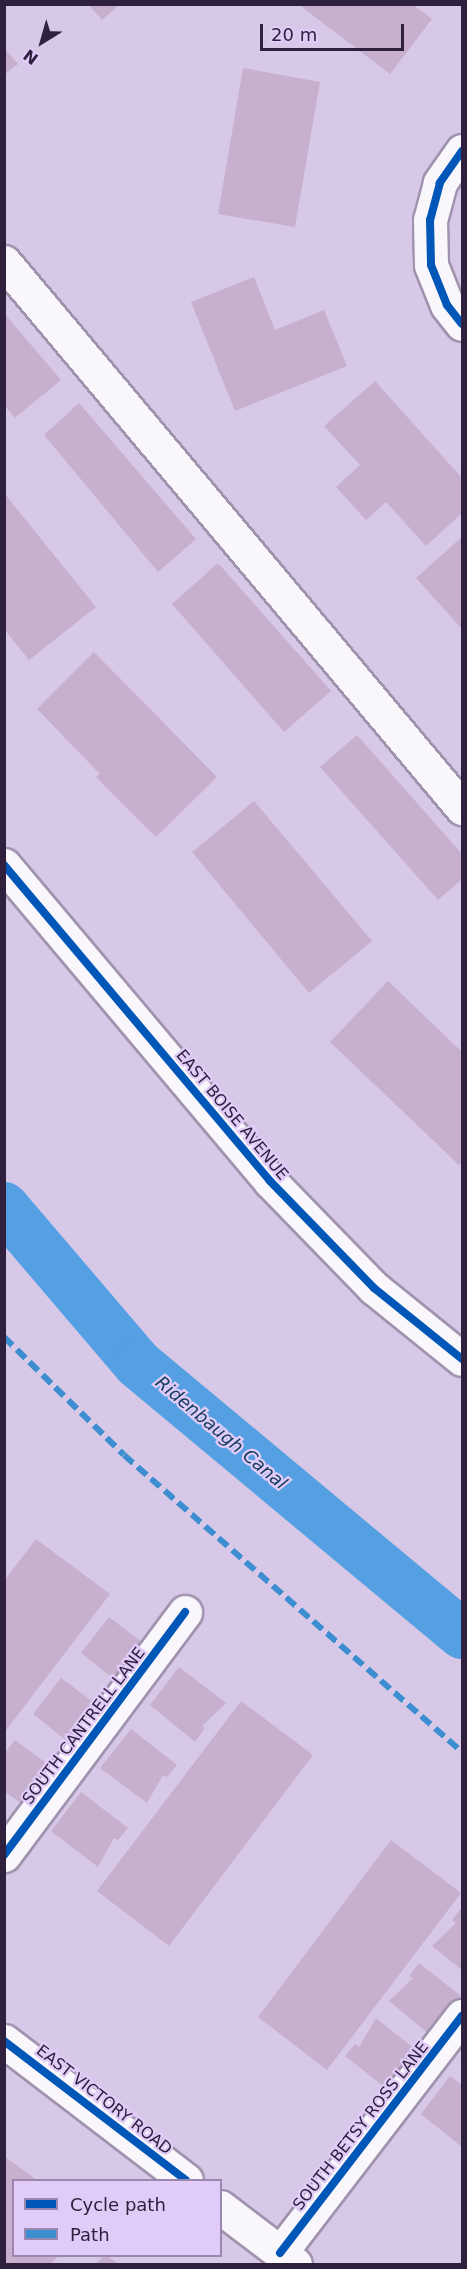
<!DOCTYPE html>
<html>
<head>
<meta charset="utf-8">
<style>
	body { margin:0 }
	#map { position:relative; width:467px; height:2269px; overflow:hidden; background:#d8c8e8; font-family:"DejaVu Sans",sans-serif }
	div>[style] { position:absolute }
	.canal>* { height:50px; margin:-25px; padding:0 25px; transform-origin:25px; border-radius:25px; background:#55a0e3 }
	.building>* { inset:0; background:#c7afce }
	.roads { filter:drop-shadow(2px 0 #a093ae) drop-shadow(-2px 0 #a093ae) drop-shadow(0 2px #a093ae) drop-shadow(0 -2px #a093ae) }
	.minor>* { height:33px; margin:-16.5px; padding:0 16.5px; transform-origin:16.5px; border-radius:16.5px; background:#f9f7fc }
	.quiet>* { height:6px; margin-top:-3px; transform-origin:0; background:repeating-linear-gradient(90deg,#3c8ed0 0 12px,transparent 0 18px) }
	.cycleway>* { height:8px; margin:-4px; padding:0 4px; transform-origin:4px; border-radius:4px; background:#0057b8 }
	span { translate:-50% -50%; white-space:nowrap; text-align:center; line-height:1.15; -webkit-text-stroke:4.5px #e1cbf8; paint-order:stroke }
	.street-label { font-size:16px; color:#2f203d }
	.water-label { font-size:18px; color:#133d5e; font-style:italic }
	.frame { position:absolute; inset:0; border:6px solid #2f203d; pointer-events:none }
	.legend { position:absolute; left:12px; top:2179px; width:210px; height:78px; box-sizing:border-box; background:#e1cbf8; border:2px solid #9a87ad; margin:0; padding:8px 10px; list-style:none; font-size:18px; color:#2f203d }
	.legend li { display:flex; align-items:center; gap:12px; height:30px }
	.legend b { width:30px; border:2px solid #9a87ad }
	.north { position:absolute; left:12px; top:12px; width:60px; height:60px; -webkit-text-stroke:4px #e1cbf8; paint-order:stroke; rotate:217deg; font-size:16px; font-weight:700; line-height:24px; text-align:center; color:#2f203d }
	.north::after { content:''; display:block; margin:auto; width:21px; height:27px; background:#2f203d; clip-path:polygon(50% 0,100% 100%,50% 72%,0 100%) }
	.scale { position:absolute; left:260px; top:24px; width:144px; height:27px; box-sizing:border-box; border:3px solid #2f203d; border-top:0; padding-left:8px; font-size:18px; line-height:21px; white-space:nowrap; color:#2f203d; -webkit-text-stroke:4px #e1cbf8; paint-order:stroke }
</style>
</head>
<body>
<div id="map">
	<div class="canal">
		<div style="left:4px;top:1207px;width:206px;rotate:49.5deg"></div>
		<div style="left:138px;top:1364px;width:422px;rotate:39.8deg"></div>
	</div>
	<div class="building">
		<div style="clip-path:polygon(88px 4px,120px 4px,102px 20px)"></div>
		<div style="clip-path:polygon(298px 4px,412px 4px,432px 19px,390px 74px)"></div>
		<div style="clip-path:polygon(4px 48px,18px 64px,4px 75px)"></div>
		<div style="clip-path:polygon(243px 68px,320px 82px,295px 227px,218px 214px)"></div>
		<div style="clip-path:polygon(254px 277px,275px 330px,324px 310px,347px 366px,235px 411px,191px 302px)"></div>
		<div style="clip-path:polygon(4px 313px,61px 380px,15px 418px,4px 405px)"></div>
		<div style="clip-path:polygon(375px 381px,462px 478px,462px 513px,426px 546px,386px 502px,366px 520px,336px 487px,360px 465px,324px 426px)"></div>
		<div style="clip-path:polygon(79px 403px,196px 539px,158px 572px,44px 435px)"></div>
		<div style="clip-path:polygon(4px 493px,96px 607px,29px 660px,4px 629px)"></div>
		<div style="clip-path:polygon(462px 537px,462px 629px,416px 578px)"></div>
		<div style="clip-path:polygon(218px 563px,331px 691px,284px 732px,172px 604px)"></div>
		<div style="clip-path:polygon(94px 652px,217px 777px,156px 837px,96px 777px,100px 774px,37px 709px)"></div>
		<div style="clip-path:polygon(357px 735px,462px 854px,462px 879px,438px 900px,320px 767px)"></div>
		<div style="clip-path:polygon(254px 801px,372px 941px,309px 993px,192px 852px)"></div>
		<div style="clip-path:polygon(388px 981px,462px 1052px,462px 1162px,459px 1165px,330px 1042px)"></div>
		<div style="clip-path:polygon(36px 1539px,110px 1594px,4px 1733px,4px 1581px)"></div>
		<div style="clip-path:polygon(109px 1617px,147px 1646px,119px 1683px,81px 1653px)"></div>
		<div style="clip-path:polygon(179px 1667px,226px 1703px,202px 1726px,205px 1728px,195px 1742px,150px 1705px)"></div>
		<div style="clip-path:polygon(61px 1678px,100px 1707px,71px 1744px,33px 1714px)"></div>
		<div style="clip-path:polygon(241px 1701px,313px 1755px,169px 1946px,97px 1891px)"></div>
		<div style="clip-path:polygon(131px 1729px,177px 1765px,167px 1777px,163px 1775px,147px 1803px,100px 1768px)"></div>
		<div style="clip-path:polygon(15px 1740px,53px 1768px,25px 1806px,4px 1791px,4px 1754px)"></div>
		<div style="clip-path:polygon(81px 1792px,128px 1828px,118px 1840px,114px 1838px,98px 1867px,51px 1831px)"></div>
		<div style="clip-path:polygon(391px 1840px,461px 1893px,327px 2070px,258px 2017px)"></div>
		<div style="clip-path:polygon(462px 1907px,462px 1970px,432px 1946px,456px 1923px,452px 1920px)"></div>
		<div style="clip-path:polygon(419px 1963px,461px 1996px,430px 2035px,389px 2001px,413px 1978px,409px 1976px)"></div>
		<div style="clip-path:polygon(376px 2018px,417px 2051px,387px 2089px,345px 2056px,355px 2044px,359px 2047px)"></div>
		<div style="clip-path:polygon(450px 2076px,462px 2085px,462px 2147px,421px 2114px)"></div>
		<div style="clip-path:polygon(4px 2156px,37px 2180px,14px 2180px,14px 2256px,58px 2256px,51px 2264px,4px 2264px)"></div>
		<div style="clip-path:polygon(103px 2256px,107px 2256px,119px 2264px,96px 2264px)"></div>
	</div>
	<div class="roads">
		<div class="minor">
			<div style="left:462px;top:151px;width:39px;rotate:125deg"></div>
			<div style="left:440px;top:183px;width:38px;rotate:105deg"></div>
			<div style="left:430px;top:220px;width:45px;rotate:88.7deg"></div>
			<div style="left:431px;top:265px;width:43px;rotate:68.2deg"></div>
			<div style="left:447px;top:305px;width:24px;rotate:52deg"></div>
			<div style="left:4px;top:262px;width:713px;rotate:50.01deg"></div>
			<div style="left:4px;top:865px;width:413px;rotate:49.9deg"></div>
			<div style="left:270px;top:1181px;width:149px;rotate:45.8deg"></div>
			<div style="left:374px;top:1288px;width:113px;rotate:38.9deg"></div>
			<div style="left:4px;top:1855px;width:303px;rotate:-53.3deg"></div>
			<div style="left:4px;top:2041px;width:229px;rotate:37.4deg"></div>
			<div style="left:220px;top:2207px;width:94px;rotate:37.2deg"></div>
			<div style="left:280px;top:2253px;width:299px;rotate:-52.5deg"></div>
		</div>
	</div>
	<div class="quiet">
		<div style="left:4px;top:1337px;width:168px;rotate:44.5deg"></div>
		<div style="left:124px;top:1455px;width:450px;rotate:41.3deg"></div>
	</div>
	<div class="cycleway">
		<div style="left:462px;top:151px;width:39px;rotate:125deg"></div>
		<div style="left:440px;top:183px;width:38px;rotate:105deg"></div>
		<div style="left:430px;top:220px;width:45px;rotate:88.7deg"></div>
		<div style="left:431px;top:265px;width:43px;rotate:68.2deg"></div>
		<div style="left:447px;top:305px;width:24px;rotate:52deg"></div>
		<div style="left:4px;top:865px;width:413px;rotate:49.9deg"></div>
		<div style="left:270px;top:1181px;width:149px;rotate:45.8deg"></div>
		<div style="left:374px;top:1288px;width:113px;rotate:38.9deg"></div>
		<div style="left:4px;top:1855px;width:303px;rotate:-53.3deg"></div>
		<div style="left:4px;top:2041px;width:229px;rotate:37.4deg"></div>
		<div style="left:280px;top:2253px;width:299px;rotate:-52.5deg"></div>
	</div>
	<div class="street-label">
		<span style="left:232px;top:1115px;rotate:50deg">EAST BOISE AVENUE</span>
		<span style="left:84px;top:1726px;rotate:-53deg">SOUTH CANTRELL LANE</span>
		<span style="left:104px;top:2100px;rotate:38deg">EAST VICTORY ROAD</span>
		<span style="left:361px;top:2126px;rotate:-52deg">SOUTH BETSY ROSS LANE</span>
	</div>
	<div class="water-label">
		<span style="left:221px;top:1433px;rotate:40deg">Ridenbaugh Canal</span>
	</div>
	<div class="frame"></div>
	<ul class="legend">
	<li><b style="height:8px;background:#0057b8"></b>Cycle path</li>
	<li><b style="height:8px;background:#3c8ed0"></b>Path</li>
	</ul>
	<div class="north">N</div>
	<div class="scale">20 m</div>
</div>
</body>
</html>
